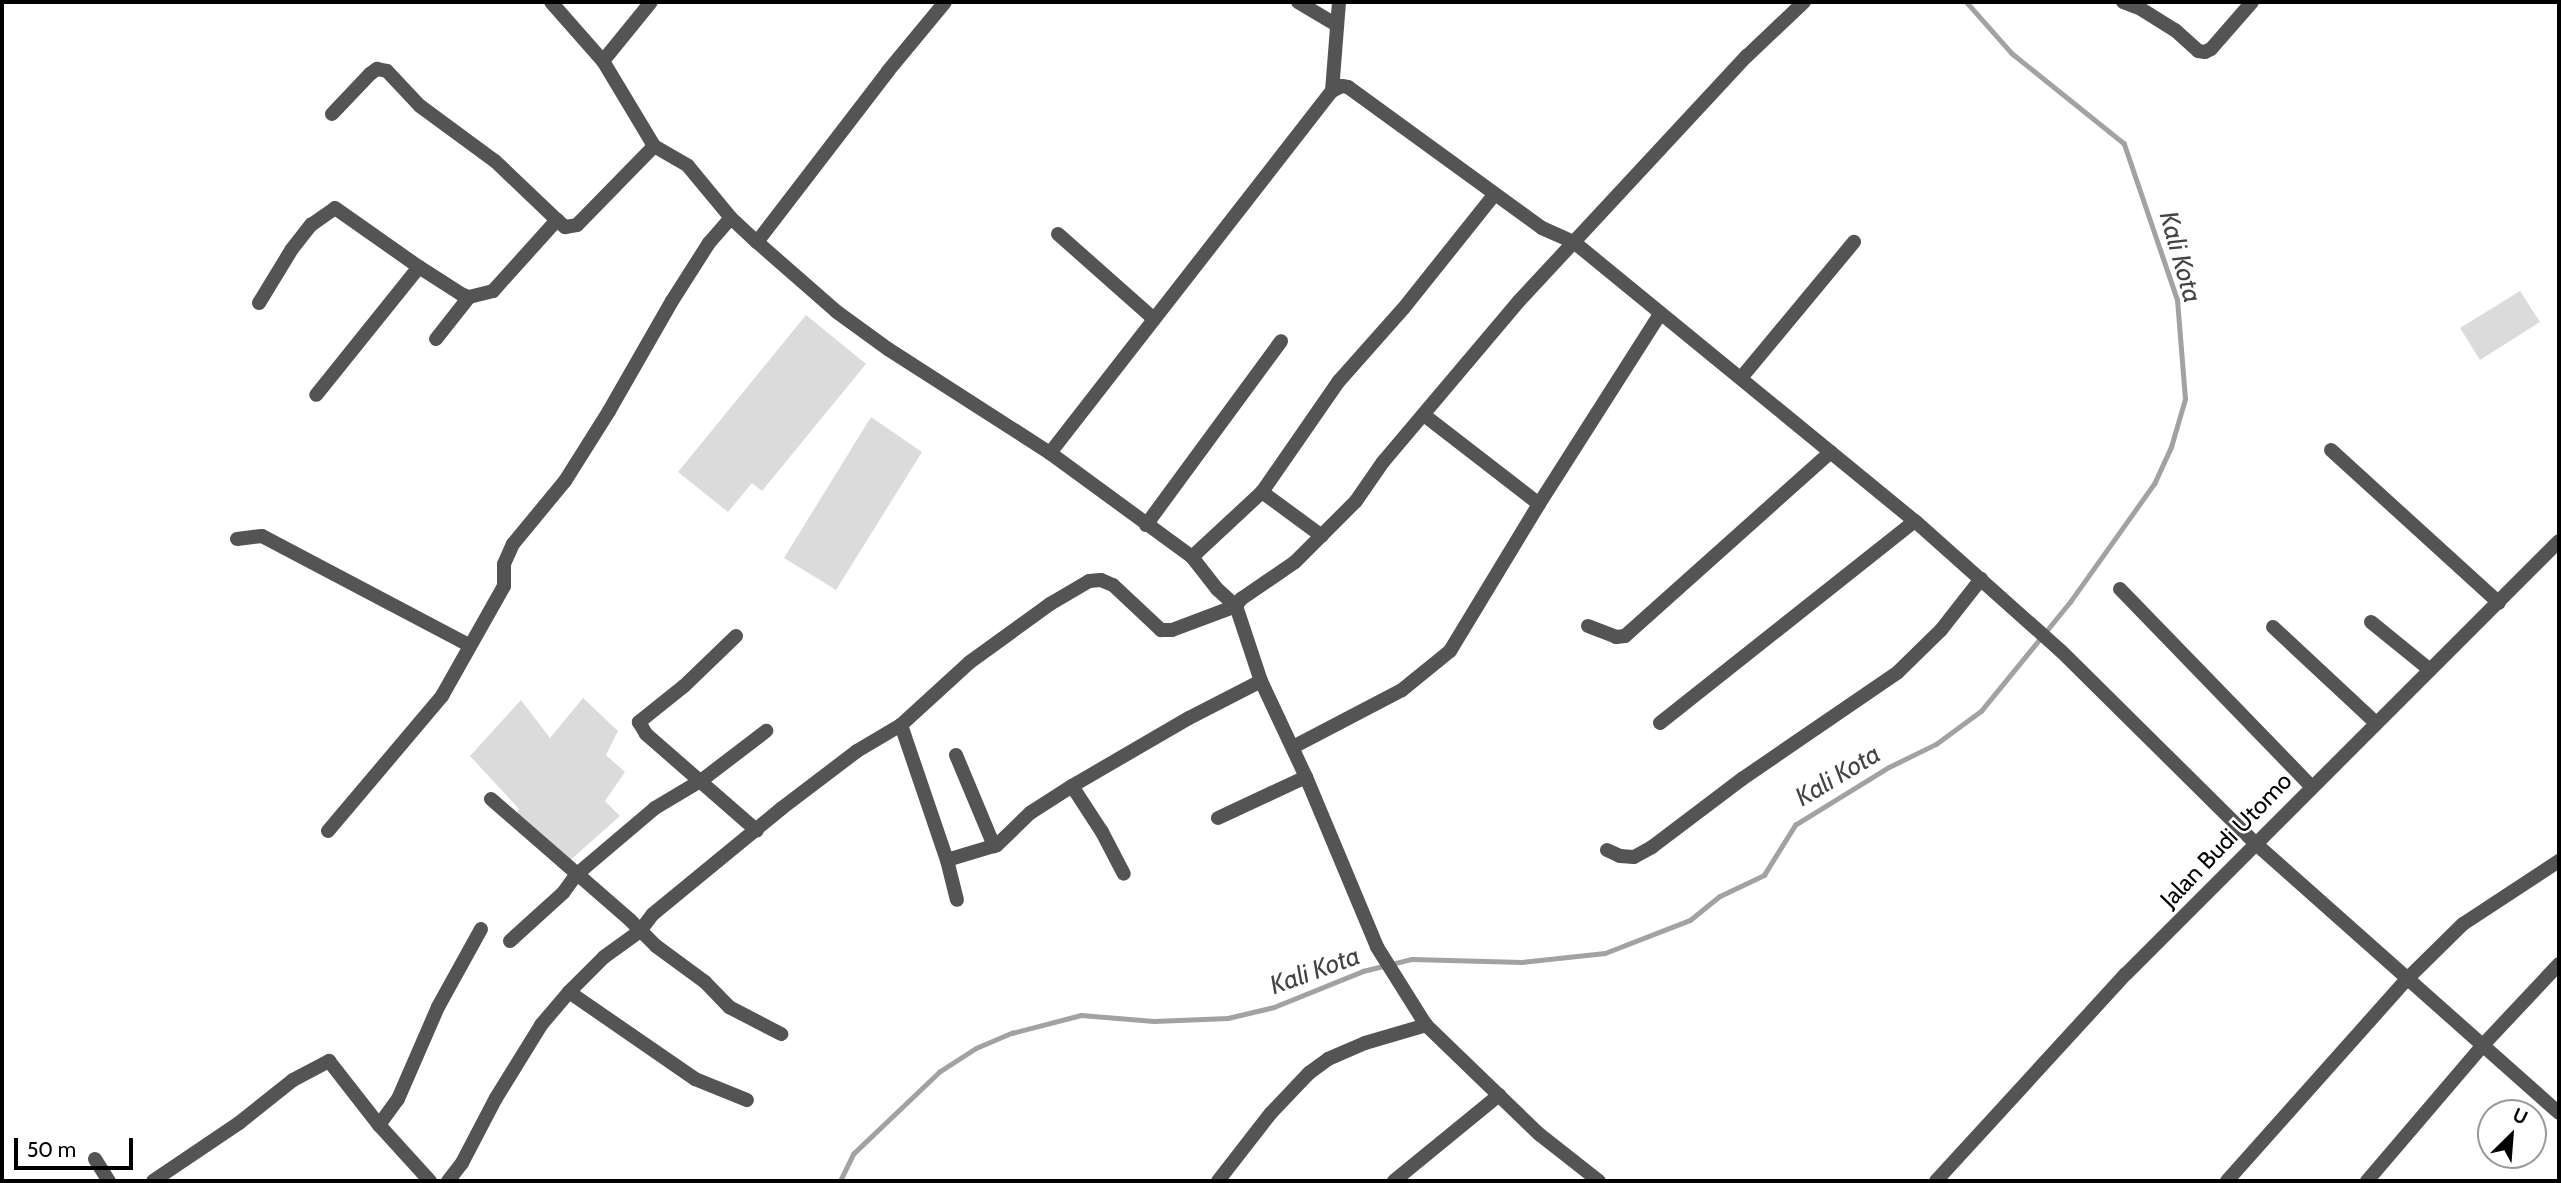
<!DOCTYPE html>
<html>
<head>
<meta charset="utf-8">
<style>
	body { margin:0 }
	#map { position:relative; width:2561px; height:1183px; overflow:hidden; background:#fff; font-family:Cabin,sans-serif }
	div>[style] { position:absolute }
	.green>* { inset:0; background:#dbdbdb }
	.stream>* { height:4.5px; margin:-2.25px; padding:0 2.25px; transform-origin:2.25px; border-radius:2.25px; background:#a2a2a2 }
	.minor>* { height:14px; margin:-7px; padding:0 7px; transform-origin:7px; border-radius:7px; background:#545454 }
	.tertiary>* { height:14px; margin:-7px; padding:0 7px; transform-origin:7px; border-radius:7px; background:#545454 }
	span { translate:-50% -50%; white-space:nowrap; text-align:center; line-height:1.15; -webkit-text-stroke:5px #fff; paint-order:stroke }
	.street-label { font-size:24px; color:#000 }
	.water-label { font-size:26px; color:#434343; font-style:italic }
	.frame { position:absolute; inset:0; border:4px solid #000; pointer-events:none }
	.north { position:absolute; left:2477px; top:1099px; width:70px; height:70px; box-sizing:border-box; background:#fff; border:2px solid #999; border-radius:50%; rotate:25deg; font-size:19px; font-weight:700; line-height:28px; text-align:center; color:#000 }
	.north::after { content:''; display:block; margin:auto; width:24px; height:32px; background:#000; clip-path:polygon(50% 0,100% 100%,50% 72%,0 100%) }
	.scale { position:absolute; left:14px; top:1138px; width:119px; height:32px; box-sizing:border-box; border:4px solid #000; border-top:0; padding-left:9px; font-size:21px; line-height:24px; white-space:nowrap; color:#000; -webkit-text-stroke:5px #fff; paint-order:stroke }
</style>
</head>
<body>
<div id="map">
	<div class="green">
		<div style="clip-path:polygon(2520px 291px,2540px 322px,2480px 360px,2460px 328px)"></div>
		<div style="clip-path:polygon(806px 315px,866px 364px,762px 491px,752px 483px,728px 512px,678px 472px)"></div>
		<div style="clip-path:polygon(871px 417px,922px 452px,836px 590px,784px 558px)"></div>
		<div style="clip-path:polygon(583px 698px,618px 731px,606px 755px,625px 772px,605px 801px,620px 816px,567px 863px,511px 820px,519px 809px,470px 756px,521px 700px,550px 738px)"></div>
	</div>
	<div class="stream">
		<div style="left:840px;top:1181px;width:30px;rotate:-64deg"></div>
		<div style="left:853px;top:1154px;width:119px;rotate:-43.6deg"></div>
		<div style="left:939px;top:1072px;width:44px;rotate:-33deg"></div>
		<div style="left:976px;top:1048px;width:39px;rotate:-23deg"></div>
		<div style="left:1012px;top:1033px;width:71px;rotate:-14.6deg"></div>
		<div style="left:1081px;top:1015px;width:73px;rotate:4.7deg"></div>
		<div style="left:1154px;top:1021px;width:74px;rotate:-2.3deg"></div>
		<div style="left:1228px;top:1018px;width:47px;rotate:-13.4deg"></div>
		<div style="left:1274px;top:1007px;width:96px;rotate:-22deg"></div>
		<div style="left:1363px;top:971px;width:50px;rotate:-13.8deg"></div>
		<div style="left:1412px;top:959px;width:110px;rotate:1.6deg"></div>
		<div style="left:1522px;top:962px;width:83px;rotate:-6.2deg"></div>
		<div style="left:1605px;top:953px;width:91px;rotate:-21.2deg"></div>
		<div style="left:1690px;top:920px;width:38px;rotate:-39deg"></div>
		<div style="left:1720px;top:896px;width:49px;rotate:-25.5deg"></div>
		<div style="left:1764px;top:875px;width:59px;rotate:-58.2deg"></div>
		<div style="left:1795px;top:825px;width:110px;rotate:-31.7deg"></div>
		<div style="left:1889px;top:767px;width:52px;rotate:-26.1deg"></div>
		<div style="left:1936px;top:744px;width:56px;rotate:-36.3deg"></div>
		<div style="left:1981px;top:711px;width:141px;rotate:-50.8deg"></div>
		<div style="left:2070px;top:602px;width:145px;rotate:-54.6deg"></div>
		<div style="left:2154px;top:484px;width:41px;rotate:-65.3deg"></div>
		<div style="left:2171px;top:447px;width:50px;rotate:-73.7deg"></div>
		<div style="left:2185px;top:399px;width:99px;rotate:-94.6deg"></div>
		<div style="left:2177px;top:300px;width:165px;rotate:-108.8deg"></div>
		<div style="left:2124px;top:144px;width:144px;rotate:-141.2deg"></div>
		<div style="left:2012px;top:54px;width:69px;rotate:-131.5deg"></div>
	</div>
	<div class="minor">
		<div style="left:551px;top:2px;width:79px;rotate:48.6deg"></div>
		<div style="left:603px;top:61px;width:99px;rotate:59deg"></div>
		<div style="left:654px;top:146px;width:39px;rotate:30deg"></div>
		<div style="left:688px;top:166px;width:67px;rotate:50.4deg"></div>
		<div style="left:731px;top:218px;width:35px;rotate:43deg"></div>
		<div style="left:757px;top:242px;width:106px;rotate:41.2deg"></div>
		<div style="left:837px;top:312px;width:63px;rotate:36deg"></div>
		<div style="left:888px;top:349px;width:193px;rotate:32.7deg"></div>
		<div style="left:1050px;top:453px;width:176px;rotate:36.2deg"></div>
		<div style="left:1192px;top:557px;width:41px;rotate:52deg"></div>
		<div style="left:1217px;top:589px;width:25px;rotate:42deg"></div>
		<div style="left:1236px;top:606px;width:79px;rotate:71.6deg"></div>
		<div style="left:1261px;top:681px;width:106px;rotate:64.9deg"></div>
		<div style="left:1306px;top:777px;width:184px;rotate:67.3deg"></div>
		<div style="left:1377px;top:947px;width:92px;rotate:57.9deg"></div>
		<div style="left:1426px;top:1025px;width:157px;rotate:44deg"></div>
		<div style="left:1539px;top:1134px;width:76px;rotate:38.1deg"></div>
		<div style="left:1298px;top:2px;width:43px;rotate:30.7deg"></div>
		<div style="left:2123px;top:2px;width:19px;rotate:21deg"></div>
		<div style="left:2141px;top:9px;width:40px;rotate:32deg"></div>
		<div style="left:2175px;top:30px;width:31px;rotate:42deg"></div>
		<div style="left:2198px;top:51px;width:7px;rotate:8deg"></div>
		<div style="left:2205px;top:52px;width:7px;rotate:-27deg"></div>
		<div style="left:2211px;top:49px;width:62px;rotate:-48.9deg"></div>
		<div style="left:603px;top:61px;width:76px;rotate:-50.9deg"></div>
		<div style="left:1332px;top:91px;width:89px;rotate:-85.5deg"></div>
		<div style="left:332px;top:114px;width:55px;rotate:-46.5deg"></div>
		<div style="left:370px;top:74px;width:9px;rotate:-36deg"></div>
		<div style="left:377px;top:69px;width:10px;rotate:11deg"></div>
		<div style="left:387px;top:71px;width:48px;rotate:46.7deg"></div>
		<div style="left:420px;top:106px;width:93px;rotate:36.3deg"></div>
		<div style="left:495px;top:161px;width:86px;rotate:43.6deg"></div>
		<div style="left:1058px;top:234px;width:127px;rotate:41.5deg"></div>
		<div style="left:757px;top:242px;width:215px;rotate:-52.5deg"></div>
		<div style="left:888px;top:71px;width:89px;rotate:-50.4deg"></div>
		<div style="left:419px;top:267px;width:50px;rotate:32.7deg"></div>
		<div style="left:461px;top:294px;width:9px;rotate:21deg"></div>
		<div style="left:469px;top:297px;width:25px;rotate:-14deg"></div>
		<div style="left:493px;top:291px;width:96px;rotate:-48deg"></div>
		<div style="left:557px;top:220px;width:11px;rotate:41deg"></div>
		<div style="left:565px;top:227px;width:12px;rotate:-9deg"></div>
		<div style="left:577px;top:225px;width:110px;rotate:-45.7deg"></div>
		<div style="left:259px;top:303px;width:63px;rotate:-58.6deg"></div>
		<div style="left:292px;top:249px;width:31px;rotate:-52deg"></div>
		<div style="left:311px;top:225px;width:29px;rotate:-35deg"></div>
		<div style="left:335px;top:208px;width:103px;rotate:35.1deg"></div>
		<div style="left:419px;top:267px;width:164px;rotate:128.8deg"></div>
		<div style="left:436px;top:339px;width:53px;rotate:-51.8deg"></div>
		<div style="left:1741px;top:378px;width:177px;rotate:-50.3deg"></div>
		<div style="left:1424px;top:415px;width:145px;rotate:37.7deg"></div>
		<div style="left:2331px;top:450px;width:227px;rotate:42.3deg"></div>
		<div style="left:1050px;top:453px;width:459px;rotate:-52.1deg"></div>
		<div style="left:1332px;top:91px;width:11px;rotate:-27deg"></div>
		<div style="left:1342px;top:86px;width:6px;rotate:9deg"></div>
		<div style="left:1348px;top:87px;width:240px;rotate:36deg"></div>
		<div style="left:1542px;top:228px;width:36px;rotate:24deg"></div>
		<div style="left:1575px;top:243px;width:439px;rotate:39.3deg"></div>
		<div style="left:1915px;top:521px;width:195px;rotate:41.7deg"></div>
		<div style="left:2061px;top:651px;width:274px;rotate:44.7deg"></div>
		<div style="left:2256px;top:844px;width:405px;rotate:41.6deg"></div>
		<div style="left:1262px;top:492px;width:74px;rotate:36.3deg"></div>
		<div style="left:1146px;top:525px;width:228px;rotate:-53.7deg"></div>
		<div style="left:237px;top:539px;width:25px;rotate:-7deg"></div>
		<div style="left:262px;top:536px;width:234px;rotate:27.8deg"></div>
		<div style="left:1192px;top:557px;width:96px;rotate:-42.9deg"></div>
		<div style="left:1262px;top:492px;width:135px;rotate:-55.3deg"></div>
		<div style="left:1339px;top:381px;width:96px;rotate:-48.4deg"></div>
		<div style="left:1403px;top:309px;width:146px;rotate:-51.4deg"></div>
		<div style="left:2120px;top:589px;width:274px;rotate:45.9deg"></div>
		<div style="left:2371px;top:622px;width:76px;rotate:39.1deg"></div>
		<div style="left:1588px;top:626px;width:30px;rotate:21deg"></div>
		<div style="left:1616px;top:637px;width:9px;rotate:-6deg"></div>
		<div style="left:1625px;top:636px;width:276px;rotate:-41.8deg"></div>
		<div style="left:2273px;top:627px;width:141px;rotate:43deg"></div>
		<div style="left:736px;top:636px;width:72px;rotate:136.1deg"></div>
		<div style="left:684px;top:686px;width:58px;rotate:141.3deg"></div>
		<div style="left:639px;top:722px;width:14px;rotate:60deg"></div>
		<div style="left:646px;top:734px;width:147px;rotate:41.1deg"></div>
		<div style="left:1660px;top:723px;width:325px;rotate:-38.4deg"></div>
		<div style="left:901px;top:725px;width:143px;rotate:71.2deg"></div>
		<div style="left:947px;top:860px;width:41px;rotate:76deg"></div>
		<div style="left:1293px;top:747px;width:123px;rotate:-27.6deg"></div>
		<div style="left:1402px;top:690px;width:62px;rotate:-39.1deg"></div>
		<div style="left:1450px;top:651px;width:172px;rotate:-58.8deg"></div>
		<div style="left:1539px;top:504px;width:225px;rotate:-57.5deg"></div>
		<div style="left:956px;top:755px;width:99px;rotate:67.3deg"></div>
		<div style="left:1072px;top:786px;width:55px;rotate:56.9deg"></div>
		<div style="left:1102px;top:832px;width:47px;rotate:62.4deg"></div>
		<div style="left:491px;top:799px;width:184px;rotate:41deg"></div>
		<div style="left:630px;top:920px;width:37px;rotate:45deg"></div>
		<div style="left:656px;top:946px;width:61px;rotate:36.3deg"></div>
		<div style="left:705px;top:982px;width:35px;rotate:46deg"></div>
		<div style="left:729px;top:1007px;width:59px;rotate:27.4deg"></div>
		<div style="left:1218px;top:818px;width:97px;rotate:-25deg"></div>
		<div style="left:328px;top:831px;width:177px;rotate:-49.8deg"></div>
		<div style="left:442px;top:696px;width:126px;rotate:-60.6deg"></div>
		<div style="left:504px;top:586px;width:22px;rotate:-90deg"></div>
		<div style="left:504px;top:564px;width:22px;rotate:-66deg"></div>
		<div style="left:513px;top:544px;width:82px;rotate:-50.5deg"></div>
		<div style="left:565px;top:481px;width:83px;rotate:-57.8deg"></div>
		<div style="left:609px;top:411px;width:127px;rotate:-60.2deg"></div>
		<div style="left:672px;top:301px;width:69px;rotate:-57.5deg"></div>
		<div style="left:709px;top:243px;width:33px;rotate:-49deg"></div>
		<div style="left:1607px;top:850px;width:14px;rotate:25deg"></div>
		<div style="left:1620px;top:856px;width:14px;rotate:4deg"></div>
		<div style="left:1634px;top:857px;width:21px;rotate:-29deg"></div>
		<div style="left:1652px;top:847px;width:113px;rotate:-37.1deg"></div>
		<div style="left:1742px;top:779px;width:189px;rotate:-34.4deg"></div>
		<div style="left:1898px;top:672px;width:60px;rotate:-44.3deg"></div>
		<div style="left:1941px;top:630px;width:65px;rotate:-51.9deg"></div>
		<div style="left:947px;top:860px;width:52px;rotate:-16.7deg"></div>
		<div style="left:997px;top:845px;width:46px;rotate:-44.1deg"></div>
		<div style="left:1030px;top:813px;width:50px;rotate:-32.7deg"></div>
		<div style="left:1072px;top:786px;width:135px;rotate:-30.2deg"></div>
		<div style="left:1189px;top:718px;width:81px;rotate:-27.2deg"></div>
		<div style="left:510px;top:941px;width:72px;rotate:-42.2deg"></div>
		<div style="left:563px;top:893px;width:22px;rotate:-54deg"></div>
		<div style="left:576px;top:875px;width:104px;rotate:-40.3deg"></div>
		<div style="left:655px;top:808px;width:55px;rotate:-30.8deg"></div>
		<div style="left:702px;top:780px;width:81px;rotate:-37.4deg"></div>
		<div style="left:569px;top:992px;width:153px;rotate:34.6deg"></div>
		<div style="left:695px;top:1079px;width:56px;rotate:22deg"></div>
		<div style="left:379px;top:1125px;width:32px;rotate:-54deg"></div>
		<div style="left:398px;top:1099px;width:100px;rotate:-66.5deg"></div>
		<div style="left:438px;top:1007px;width:89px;rotate:-61.1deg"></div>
		<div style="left:95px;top:1159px;width:26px;rotate:58deg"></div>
		<div style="left:153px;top:1181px;width:104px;rotate:-34deg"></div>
		<div style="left:239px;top:1123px;width:69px;rotate:-38.5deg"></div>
		<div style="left:293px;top:1080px;width:41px;rotate:-27.8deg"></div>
		<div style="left:329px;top:1061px;width:81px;rotate:52deg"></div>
		<div style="left:379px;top:1125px;width:76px;rotate:47.7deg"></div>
		<div style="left:448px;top:1181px;width:23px;rotate:-52deg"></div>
		<div style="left:462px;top:1163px;width:73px;rotate:-62.4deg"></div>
		<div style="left:496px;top:1098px;width:86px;rotate:-58.3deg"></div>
		<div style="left:541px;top:1025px;width:43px;rotate:-49.7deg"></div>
		<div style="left:569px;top:992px;width:49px;rotate:-45deg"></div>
		<div style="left:604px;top:957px;width:44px;rotate:-35.8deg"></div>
		<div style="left:640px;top:931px;width:21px;rotate:-53deg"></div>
		<div style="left:653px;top:914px;width:167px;rotate:-39.4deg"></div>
		<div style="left:782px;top:808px;width:94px;rotate:-37.2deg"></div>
		<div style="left:857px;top:751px;width:51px;rotate:-30.6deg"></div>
		<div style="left:901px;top:725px;width:93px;rotate:-42.4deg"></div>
		<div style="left:970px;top:662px;width:99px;rotate:-35.9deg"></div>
		<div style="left:1050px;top:604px;width:45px;rotate:-30.5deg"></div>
		<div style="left:1089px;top:581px;width:12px;rotate:-5deg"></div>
		<div style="left:1101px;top:580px;width:13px;rotate:23deg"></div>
		<div style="left:1113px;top:585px;width:66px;rotate:43.2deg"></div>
		<div style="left:1161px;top:630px;width:11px"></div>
		<div style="left:1172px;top:630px;width:68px;rotate:-20.6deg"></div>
		<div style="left:1236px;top:606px;width:9px;rotate:-54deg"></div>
		<div style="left:1241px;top:599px;width:65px;rotate:-34.4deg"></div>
		<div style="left:1295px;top:562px;width:86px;rotate:-45deg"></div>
		<div style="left:1356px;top:501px;width:47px;rotate:-55.3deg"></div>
		<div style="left:1383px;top:462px;width:211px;rotate:-49.8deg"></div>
		<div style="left:1519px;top:301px;width:335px;rotate:-47.1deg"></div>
		<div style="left:1747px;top:56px;width:79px;rotate:-43.5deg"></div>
		<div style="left:1218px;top:1181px;width:86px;rotate:-52.1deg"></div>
		<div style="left:1271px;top:1113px;width:55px;rotate:-46.5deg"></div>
		<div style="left:1309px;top:1073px;width:24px;rotate:-36deg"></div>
		<div style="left:1328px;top:1059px;width:40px;rotate:-23.4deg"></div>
		<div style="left:1365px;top:1043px;width:64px;rotate:-16.4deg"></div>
		<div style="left:1394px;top:1181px;width:136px;rotate:-39.3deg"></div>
		<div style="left:2227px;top:1181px;width:272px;rotate:-48.3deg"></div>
		<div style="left:2408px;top:978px;width:77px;rotate:-44.5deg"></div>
		<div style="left:2463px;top:924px;width:115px;rotate:-33.3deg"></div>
		<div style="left:2367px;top:1181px;width:179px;rotate:-49.5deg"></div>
		<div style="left:2483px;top:1045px;width:111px;rotate:-46.8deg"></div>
	</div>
	<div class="tertiary">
		<div style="left:1936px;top:1181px;width:281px;rotate:-47.5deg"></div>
		<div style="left:2126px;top:974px;width:612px;rotate:-45deg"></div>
	</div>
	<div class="street-label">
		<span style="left:2226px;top:840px;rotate:-46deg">Jalan Budi Utomo</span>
	</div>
	<div class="water-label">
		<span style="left:2180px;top:257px;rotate:74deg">Kali Kota</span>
		<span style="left:1838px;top:776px;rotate:-31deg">Kali Kota</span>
		<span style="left:1315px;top:971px;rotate:-20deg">Kali Kota</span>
	</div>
	<div class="frame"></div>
	<div class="north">U</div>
	<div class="scale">50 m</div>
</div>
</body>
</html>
